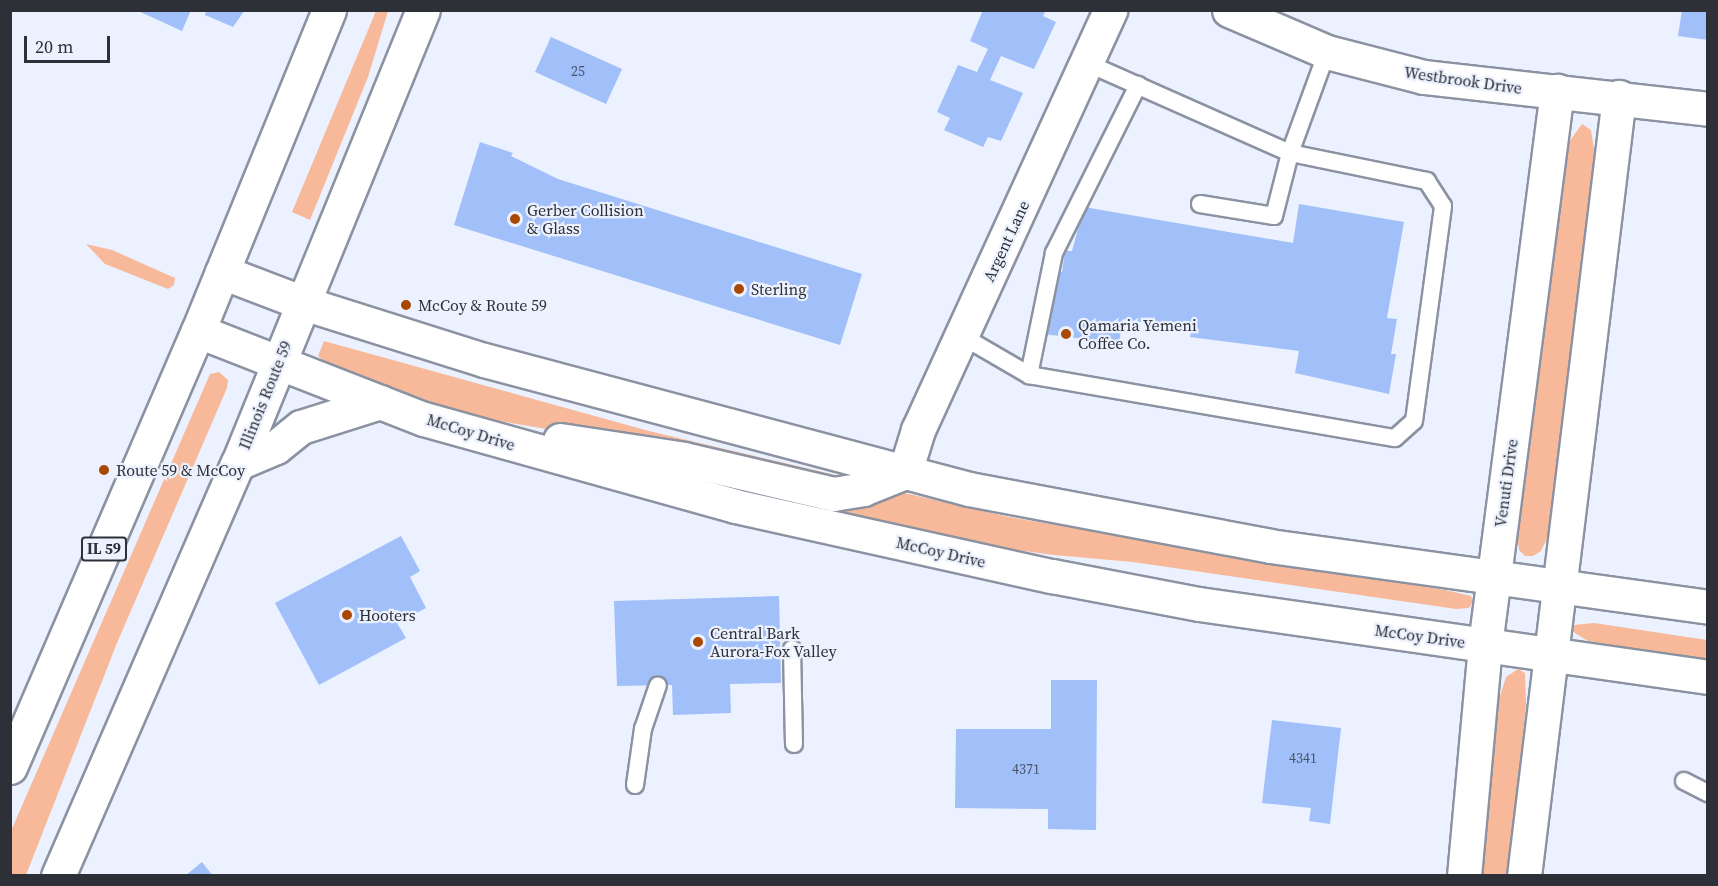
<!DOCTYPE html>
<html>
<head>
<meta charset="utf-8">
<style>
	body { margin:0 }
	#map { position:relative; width:1718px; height:886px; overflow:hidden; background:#ebf1fe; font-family:"Source Serif 4",serif }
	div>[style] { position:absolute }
	.green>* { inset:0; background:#f7b99a }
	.building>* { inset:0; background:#a1bff9 }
	.roads { filter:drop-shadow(2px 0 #8b92a1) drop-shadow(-2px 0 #8b92a1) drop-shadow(0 2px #8b92a1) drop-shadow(0 -2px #8b92a1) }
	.service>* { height:16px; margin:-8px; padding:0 8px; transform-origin:8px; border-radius:8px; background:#fff }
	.minor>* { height:33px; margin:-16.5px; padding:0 16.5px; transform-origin:16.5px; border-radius:16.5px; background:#fff }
	.tertiary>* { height:33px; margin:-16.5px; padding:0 16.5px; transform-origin:16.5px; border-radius:16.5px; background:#fff }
	.primary>* { height:33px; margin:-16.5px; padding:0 16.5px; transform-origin:16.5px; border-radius:16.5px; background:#fff }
	.dots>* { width:16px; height:16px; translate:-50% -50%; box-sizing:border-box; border:3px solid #ebf1fe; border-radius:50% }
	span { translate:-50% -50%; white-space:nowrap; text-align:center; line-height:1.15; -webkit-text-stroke:4.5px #ebf1fe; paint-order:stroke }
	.number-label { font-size:14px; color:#4a5467 }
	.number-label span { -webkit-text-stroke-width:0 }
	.shield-label span { padding:2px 4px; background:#ebf1fe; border:2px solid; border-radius:4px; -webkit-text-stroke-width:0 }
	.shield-label { font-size:15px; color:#2d3036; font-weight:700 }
	.street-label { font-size:16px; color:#2d3036 }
	.poi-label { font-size:16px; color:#2d3036 }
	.left { translate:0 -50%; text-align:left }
	.frame { position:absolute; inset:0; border:12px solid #2d3036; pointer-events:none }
	.scale { position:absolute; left:24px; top:36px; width:86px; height:27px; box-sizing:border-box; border:3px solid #2d3036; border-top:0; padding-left:8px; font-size:18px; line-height:21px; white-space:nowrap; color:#2d3036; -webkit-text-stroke:4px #ebf1fe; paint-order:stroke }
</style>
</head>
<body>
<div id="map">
	<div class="green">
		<div style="clip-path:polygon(376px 11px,388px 11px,368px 77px,310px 220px,292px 212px)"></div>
		<div style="clip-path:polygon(1582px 124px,1591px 130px,1595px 156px,1550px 532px,1541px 551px,1533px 556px,1525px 556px,1519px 550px,1517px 534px,1566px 146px)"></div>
		<div style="clip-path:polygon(86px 244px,112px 250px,175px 278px,174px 285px,168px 289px,105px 264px)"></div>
		<div style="clip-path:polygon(324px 341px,649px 431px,848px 478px,850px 481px,459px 414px,347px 378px,318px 356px)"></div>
		<div style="clip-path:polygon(219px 372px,228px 380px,227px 388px,117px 643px,26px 875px,11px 875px,11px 831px,210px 374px)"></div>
		<div style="clip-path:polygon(887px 489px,1009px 517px,1445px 590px,1471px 596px,1473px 602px,1469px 608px,1456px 609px,1133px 562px,1054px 555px,987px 546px,805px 507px,808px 500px)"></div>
		<div style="clip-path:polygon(1594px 623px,1707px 640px,1707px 661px,1588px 641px,1570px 630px,1574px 625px)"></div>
		<div style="clip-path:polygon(1518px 669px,1525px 673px,1526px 705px,1508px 875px,1479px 876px,1494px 715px,1506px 677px)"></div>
	</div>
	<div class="building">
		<div style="clip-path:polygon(136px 10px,191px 10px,182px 31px)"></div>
		<div style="clip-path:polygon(206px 10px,245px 10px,233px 27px,205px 15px)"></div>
		<div style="clip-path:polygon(983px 10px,1046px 10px,1043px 16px,1056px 22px,1034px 69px,1001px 56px,990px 80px,1023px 93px,1001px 141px,988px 137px,983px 147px,944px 130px,950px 118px,937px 112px,958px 65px,977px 72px,988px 49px,970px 41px)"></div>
		<div style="clip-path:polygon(1682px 10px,1708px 10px,1708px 40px,1678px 36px)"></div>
		<div style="clip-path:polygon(551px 37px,622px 69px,606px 104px,535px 72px)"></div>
		<div style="clip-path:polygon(480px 142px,513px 153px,511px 156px,558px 179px,862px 274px,840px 345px,454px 225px)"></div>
		<div style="clip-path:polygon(1299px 204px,1404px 222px,1387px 318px,1397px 319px,1391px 354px,1396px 354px,1389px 394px,1295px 373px,1299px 351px,1190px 337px,1191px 331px,1123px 319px,1119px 343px,1043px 334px,1053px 271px,1062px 272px,1065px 251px,1072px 251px,1084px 207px,1293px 243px)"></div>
		<div style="clip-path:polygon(401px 536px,420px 571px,410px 577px,426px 608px,397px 623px,406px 638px,319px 685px,275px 603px)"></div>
		<div style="clip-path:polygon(779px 596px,781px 683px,730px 684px,731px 713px,673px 715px,672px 685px,617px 686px,614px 601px)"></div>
		<div style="clip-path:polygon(1051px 680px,1097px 680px,1096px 830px,1048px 829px,1048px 809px,955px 808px,956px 729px,1051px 729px)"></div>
		<div style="clip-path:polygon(1272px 720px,1341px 728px,1330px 824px,1309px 821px,1311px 808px,1262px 803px)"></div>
		<div style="clip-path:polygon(202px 862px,213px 876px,185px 876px)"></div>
	</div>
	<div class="roads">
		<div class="service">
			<div style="left:1200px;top:204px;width:75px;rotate:9.2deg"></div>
			<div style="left:1274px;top:216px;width:65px;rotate:-75.7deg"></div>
			<div style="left:1290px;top:153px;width:108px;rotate:-69.9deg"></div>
			<div style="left:962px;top:336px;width:78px;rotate:30.2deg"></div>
			<div style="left:1029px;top:375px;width:371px;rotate:9.8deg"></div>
			<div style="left:1395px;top:438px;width:25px;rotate:-42deg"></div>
			<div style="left:1414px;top:421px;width:217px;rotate:-82.3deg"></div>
			<div style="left:1443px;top:206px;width:30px;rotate:-123deg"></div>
			<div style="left:1427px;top:181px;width:140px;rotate:-168.4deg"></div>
			<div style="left:1290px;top:153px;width:222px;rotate:-156.1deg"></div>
			<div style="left:1029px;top:375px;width:125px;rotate:-78.4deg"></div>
			<div style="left:1054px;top:253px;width:188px;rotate:-63.4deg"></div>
			<div style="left:792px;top:649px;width:95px;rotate:88.8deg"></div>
			<div style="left:1684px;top:781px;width:27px;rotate:27deg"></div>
			<div style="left:635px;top:785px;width:57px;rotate:-81.9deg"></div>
			<div style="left:643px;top:729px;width:46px;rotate:-71.2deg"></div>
		</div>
		<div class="minor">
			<div style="left:1229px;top:10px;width:107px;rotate:23.2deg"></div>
			<div style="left:1327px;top:52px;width:100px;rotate:14.5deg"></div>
			<div style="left:1424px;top:77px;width:286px;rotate:6.4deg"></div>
			<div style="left:905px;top:472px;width:44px;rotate:-72.8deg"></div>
			<div style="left:918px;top:430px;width:462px;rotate:-65.4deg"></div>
			<div style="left:1464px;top:876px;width:232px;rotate:-84.8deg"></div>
			<div style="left:1485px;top:645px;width:559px;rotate:-82.6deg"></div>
			<div style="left:1524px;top:876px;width:785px;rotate:-83.05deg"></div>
		</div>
		<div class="tertiary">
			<div style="left:222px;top:272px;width:87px;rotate:20.9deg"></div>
			<div style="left:303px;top:303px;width:190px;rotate:17.5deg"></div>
			<div style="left:484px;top:360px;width:502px;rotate:14.89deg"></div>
			<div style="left:969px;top:489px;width:306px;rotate:10.7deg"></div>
			<div style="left:1270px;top:546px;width:442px;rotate:7.9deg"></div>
			<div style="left:198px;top:331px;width:243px;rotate:21.3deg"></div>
			<div style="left:424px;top:419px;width:323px;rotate:15.6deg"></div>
			<div style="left:735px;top:506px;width:325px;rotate:12.5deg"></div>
			<div style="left:1052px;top:576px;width:150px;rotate:10.8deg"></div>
			<div style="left:1199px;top:604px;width:514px;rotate:8.16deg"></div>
			<div style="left:560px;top:440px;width:125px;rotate:8.7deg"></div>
			<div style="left:684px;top:459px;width:153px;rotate:13.2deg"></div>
			<div style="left:833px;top:494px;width:30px;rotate:-9deg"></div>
			<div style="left:863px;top:489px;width:45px;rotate:-22deg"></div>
			<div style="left:238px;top:463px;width:41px;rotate:-22.8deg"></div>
			<div style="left:276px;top:447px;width:32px;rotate:-39deg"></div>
			<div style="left:301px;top:427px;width:83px;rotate:-17.6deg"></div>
		</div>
		<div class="primary">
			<div style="left:10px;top:767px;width:475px;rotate:-66.7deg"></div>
			<div style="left:198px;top:331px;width:347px;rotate:-67.8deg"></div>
			<div style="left:58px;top:876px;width:451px;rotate:-66.5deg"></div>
			<div style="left:238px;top:463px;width:489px;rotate:-67.8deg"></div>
		</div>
	</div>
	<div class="dots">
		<div style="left:515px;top:219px;background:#a94801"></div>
		<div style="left:739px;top:289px;background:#a94801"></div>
		<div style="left:406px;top:305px;background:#a94801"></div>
		<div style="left:1066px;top:334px;background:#a94801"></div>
		<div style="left:104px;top:470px;background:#a94801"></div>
		<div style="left:347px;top:615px;background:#a94801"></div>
		<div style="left:698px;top:642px;background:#a94801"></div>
	</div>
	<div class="number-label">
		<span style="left:578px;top:71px">25</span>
		<span style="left:1303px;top:758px">4341</span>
		<span style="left:1026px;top:769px">4371</span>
	</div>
	<div class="shield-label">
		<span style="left:104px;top:549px">IL 59</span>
	</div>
	<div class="street-label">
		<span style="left:1463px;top:80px;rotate:8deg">Westbrook Drive</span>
		<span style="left:1006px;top:241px;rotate:-65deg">Argent Lane</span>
		<span style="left:265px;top:395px;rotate:-68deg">Illinois Route 59</span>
		<span style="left:471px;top:432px;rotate:17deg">McCoy Drive</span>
		<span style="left:1506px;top:483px;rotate:-82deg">Venuti Drive</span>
		<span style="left:941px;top:552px;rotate:13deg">McCoy Drive</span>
		<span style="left:1420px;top:636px;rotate:8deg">McCoy Drive</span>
	</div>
	<div class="poi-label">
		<span class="left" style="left:527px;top:219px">Gerber Collision<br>&amp; Glass</span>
		<span class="left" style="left:751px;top:289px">Sterling</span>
		<span class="left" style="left:418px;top:305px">McCoy &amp; Route 59</span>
		<span class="left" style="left:1078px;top:334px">Qamaria Yemeni<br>Coffee Co.</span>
		<span class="left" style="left:116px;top:470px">Route 59 &amp; McCoy</span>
		<span class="left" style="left:359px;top:615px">Hooters</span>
		<span class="left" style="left:710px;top:642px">Central Bark<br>Aurora-Fox Valley</span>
	</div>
	<div class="frame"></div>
	<div class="scale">20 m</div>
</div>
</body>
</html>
